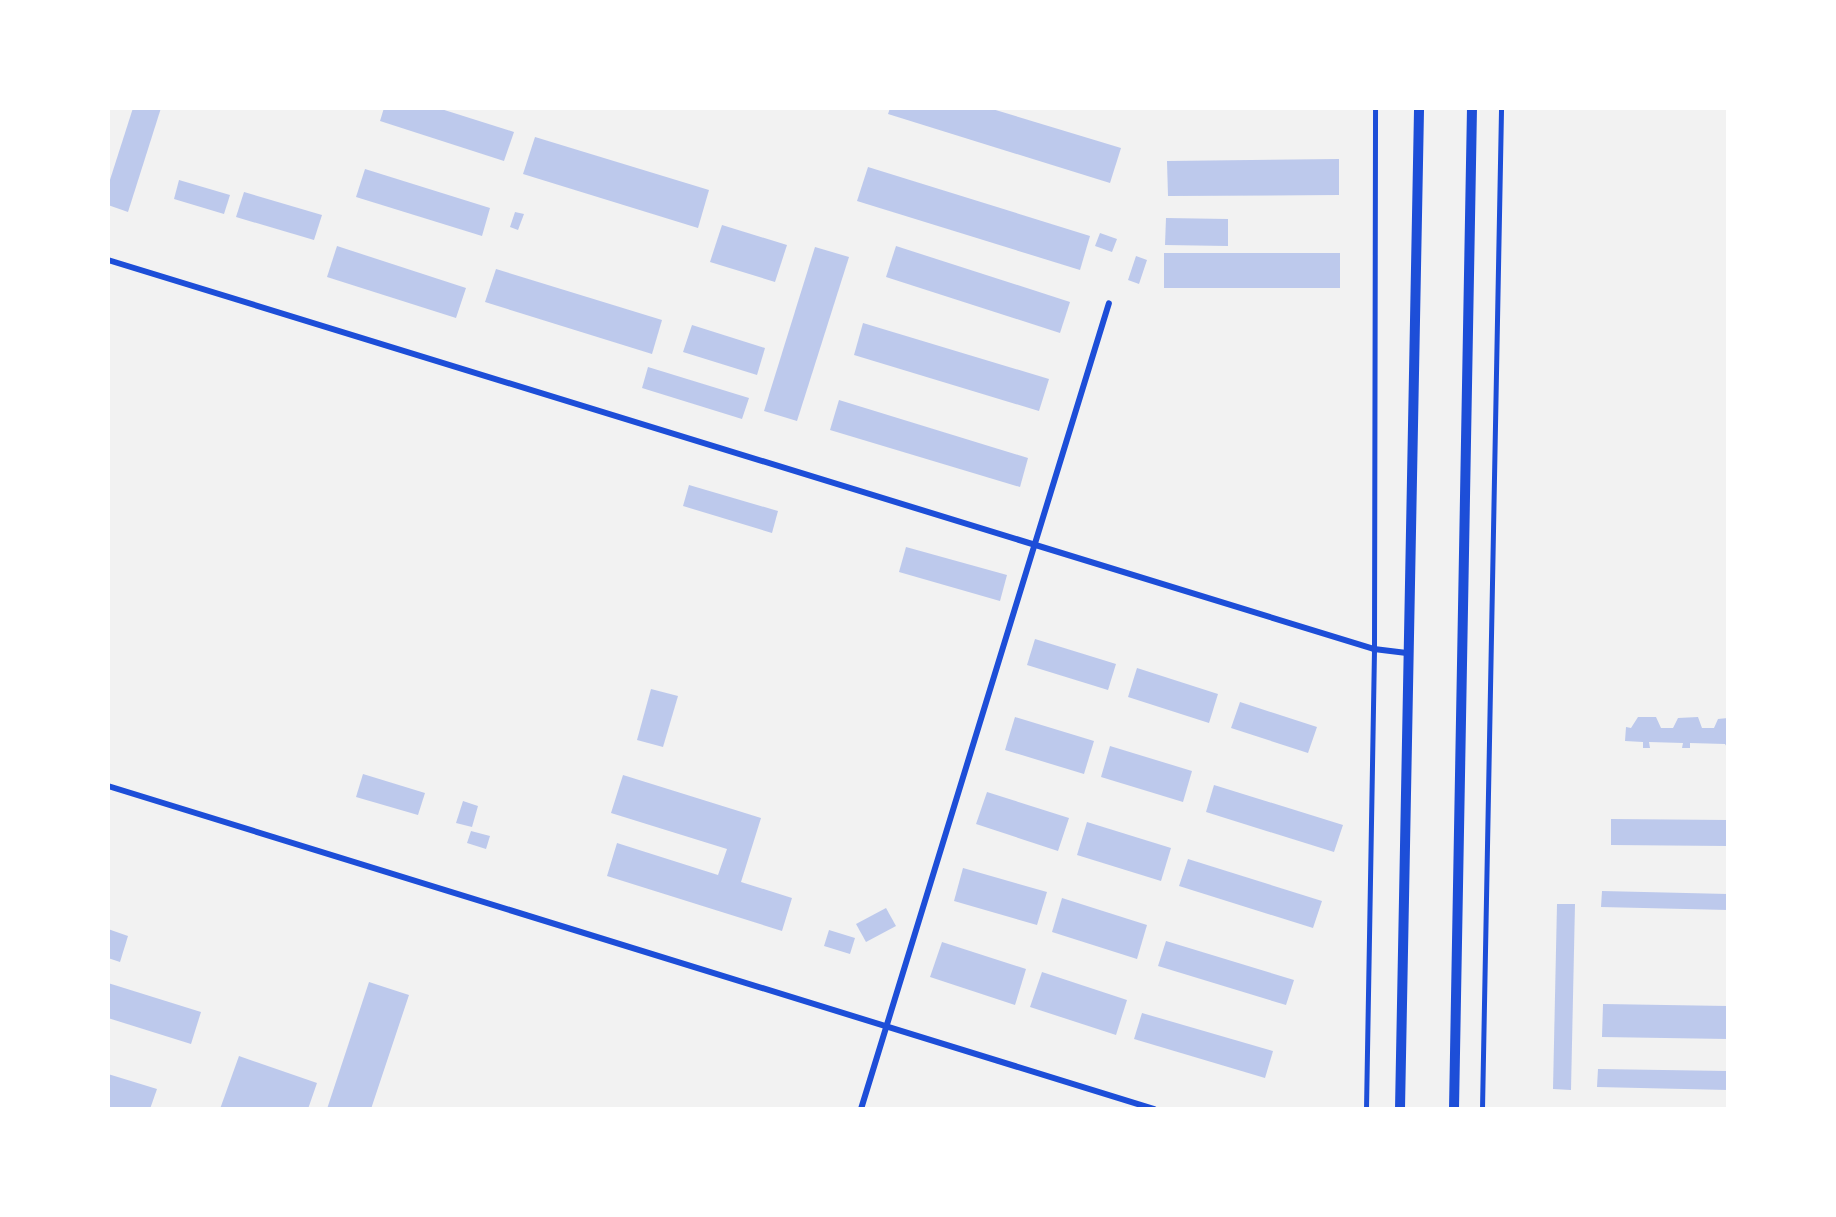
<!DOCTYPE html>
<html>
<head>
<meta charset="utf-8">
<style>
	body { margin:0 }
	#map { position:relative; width:1836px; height:1217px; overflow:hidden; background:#f2f2f2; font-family:Signika,sans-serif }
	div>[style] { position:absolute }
	.building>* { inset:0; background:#bdc9ec }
	.service>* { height:4.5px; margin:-2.25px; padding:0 2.25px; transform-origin:2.25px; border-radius:2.25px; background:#1d4ed8 }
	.minor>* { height:6px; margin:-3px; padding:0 3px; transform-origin:3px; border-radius:3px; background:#1d4ed8 }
	.tertiary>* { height:10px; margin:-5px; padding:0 5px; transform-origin:5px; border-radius:5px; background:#1d4ed8 }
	span { translate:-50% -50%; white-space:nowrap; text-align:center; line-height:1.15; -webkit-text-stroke:5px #fff; paint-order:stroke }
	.frame { position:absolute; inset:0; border:110px solid #fff; pointer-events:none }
</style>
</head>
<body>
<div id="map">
	<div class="building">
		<div style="clip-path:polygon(133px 108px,161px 108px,128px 212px,108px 205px,108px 186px)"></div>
		<div style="clip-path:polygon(384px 108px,438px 108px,514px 132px,504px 161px,380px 121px)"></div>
		<div style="clip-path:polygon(890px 108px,989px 108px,1121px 148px,1110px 183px,888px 114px)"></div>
		<div style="clip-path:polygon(535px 137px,709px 190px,698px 228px,523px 174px)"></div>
		<div style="clip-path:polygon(1339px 159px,1339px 195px,1168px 196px,1167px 161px)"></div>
		<div style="clip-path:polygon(868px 167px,1090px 236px,1080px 270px,857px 201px)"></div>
		<div style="clip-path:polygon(365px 169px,490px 208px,482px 236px,356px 197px)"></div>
		<div style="clip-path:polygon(179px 180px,230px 195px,224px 214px,174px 199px)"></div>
		<div style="clip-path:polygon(244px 192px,322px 215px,314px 240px,236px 217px)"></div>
		<div style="clip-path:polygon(515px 212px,524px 214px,518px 230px,510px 227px)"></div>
		<div style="clip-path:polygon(1166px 218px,1228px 219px,1228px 246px,1165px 245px)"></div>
		<div style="clip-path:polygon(722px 225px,787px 245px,775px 282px,710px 262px)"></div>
		<div style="clip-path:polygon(1100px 233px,1117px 239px,1112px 252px,1095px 246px)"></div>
		<div style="clip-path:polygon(337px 246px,466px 288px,456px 318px,327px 277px)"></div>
		<div style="clip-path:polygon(896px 246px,1070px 302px,1060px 333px,886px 277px)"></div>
		<div style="clip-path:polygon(815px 247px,849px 257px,797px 421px,764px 411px)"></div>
		<div style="clip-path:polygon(1164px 253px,1340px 253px,1340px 288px,1164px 288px)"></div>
		<div style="clip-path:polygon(1136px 256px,1147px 260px,1139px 284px,1128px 280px)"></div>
		<div style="clip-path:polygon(496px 269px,662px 320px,652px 354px,485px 302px)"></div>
		<div style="clip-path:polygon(863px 323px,1049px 379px,1039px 411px,854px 355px)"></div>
		<div style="clip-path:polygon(692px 325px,765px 348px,757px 375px,683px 352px)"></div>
		<div style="clip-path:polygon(648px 367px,749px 398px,742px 419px,642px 388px)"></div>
		<div style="clip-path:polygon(839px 400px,1028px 458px,1020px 487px,830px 430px)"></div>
		<div style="clip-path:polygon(689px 485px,778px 511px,772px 533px,683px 506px)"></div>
		<div style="clip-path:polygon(906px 547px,1007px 575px,1000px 601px,899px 572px)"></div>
		<div style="clip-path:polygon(1035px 639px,1116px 664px,1108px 690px,1027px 665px)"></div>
		<div style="clip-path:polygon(1137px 668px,1218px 694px,1209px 723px,1128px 697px)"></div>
		<div style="clip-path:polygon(651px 689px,678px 696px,663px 747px,637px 740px)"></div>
		<div style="clip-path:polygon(1240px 702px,1317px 727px,1308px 753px,1231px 728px)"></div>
		<div style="clip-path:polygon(1015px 717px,1094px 741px,1084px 774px,1005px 750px)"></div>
		<div style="clip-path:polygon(1638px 717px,1656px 717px,1661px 728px,1673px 728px,1678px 718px,1698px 717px,1702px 728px,1714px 728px,1718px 719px,1728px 718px,1728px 749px,1725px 744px,1690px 743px,1690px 748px,1682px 748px,1683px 743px,1649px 742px,1650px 748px,1643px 748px,1643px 742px,1625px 741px,1626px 727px,1631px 728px)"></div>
		<div style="clip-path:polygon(1110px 746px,1192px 771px,1183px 802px,1101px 777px)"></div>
		<div style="clip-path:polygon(363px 774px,425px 793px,418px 815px,356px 797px)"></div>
		<div style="clip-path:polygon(623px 775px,761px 818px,741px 882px,792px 898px,782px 931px,607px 876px,617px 843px,718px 875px,727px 849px,611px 813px)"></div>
		<div style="clip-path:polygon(1214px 785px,1343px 825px,1334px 852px,1206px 812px)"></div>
		<div style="clip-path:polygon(987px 792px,1069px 818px,1058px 851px,976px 824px)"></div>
		<div style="clip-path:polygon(463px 801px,478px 806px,472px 827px,456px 823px)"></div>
		<div style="clip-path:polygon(1611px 819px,1728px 820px,1728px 846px,1611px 845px)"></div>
		<div style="clip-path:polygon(1087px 822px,1171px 848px,1161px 881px,1077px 855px)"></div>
		<div style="clip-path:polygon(471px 831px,490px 836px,486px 849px,467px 843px)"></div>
		<div style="clip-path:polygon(1188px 859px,1322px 901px,1313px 928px,1179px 886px)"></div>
		<div style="clip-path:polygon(963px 868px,1047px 892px,1037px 925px,954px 901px)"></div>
		<div style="clip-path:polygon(1602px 891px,1728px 894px,1728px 910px,1601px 907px)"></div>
		<div style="clip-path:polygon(1062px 898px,1147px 925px,1137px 959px,1052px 932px)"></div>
		<div style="clip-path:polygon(1557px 904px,1575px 904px,1571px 1090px,1553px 1089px)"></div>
		<div style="clip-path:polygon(886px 908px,896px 926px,866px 942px,856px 924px)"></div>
		<div style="clip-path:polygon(108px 929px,128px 936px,120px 962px,108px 958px)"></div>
		<div style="clip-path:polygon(829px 930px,855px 938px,850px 954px,824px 946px)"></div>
		<div style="clip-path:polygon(1166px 941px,1294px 980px,1286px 1005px,1158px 966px)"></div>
		<div style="clip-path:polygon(942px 942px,1026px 969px,1015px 1005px,930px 977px)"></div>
		<div style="clip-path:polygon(1042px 972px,1127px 1000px,1116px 1035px,1030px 1007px)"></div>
		<div style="clip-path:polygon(369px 982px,409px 995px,371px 1109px,327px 1109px)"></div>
		<div style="clip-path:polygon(108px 983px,201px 1012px,191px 1044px,108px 1018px)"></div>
		<div style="clip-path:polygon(1603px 1004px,1728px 1006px,1728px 1039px,1602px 1037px)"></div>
		<div style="clip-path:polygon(1142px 1013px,1273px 1051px,1265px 1078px,1134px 1039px)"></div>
		<div style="clip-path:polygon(239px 1056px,317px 1083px,308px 1109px,220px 1109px)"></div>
		<div style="clip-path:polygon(1598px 1069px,1728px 1071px,1728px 1090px,1597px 1087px)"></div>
		<div style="clip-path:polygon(108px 1074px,157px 1089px,150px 1109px,108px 1109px)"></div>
	</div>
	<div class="service">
		<div style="left:1366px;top:1109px;width:460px;rotate:-89deg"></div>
		<div style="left:1374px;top:649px;width:541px;rotate:-89.89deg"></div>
		<div style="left:1482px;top:1109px;width:1001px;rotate:-88.91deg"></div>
	</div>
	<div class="minor">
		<div style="left:108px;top:260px;width:1324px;rotate:17.08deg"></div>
		<div style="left:1374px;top:649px;width:35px;rotate:7deg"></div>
		<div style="left:108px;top:786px;width:1095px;rotate:17.16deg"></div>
		<div style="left:861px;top:1109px;width:843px;rotate:-72.9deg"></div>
	</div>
	<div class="tertiary">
		<div style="left:1400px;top:1109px;width:1001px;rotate:-88.91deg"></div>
		<div style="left:1454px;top:1109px;width:1001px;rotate:-88.97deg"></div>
	</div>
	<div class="frame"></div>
</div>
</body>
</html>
